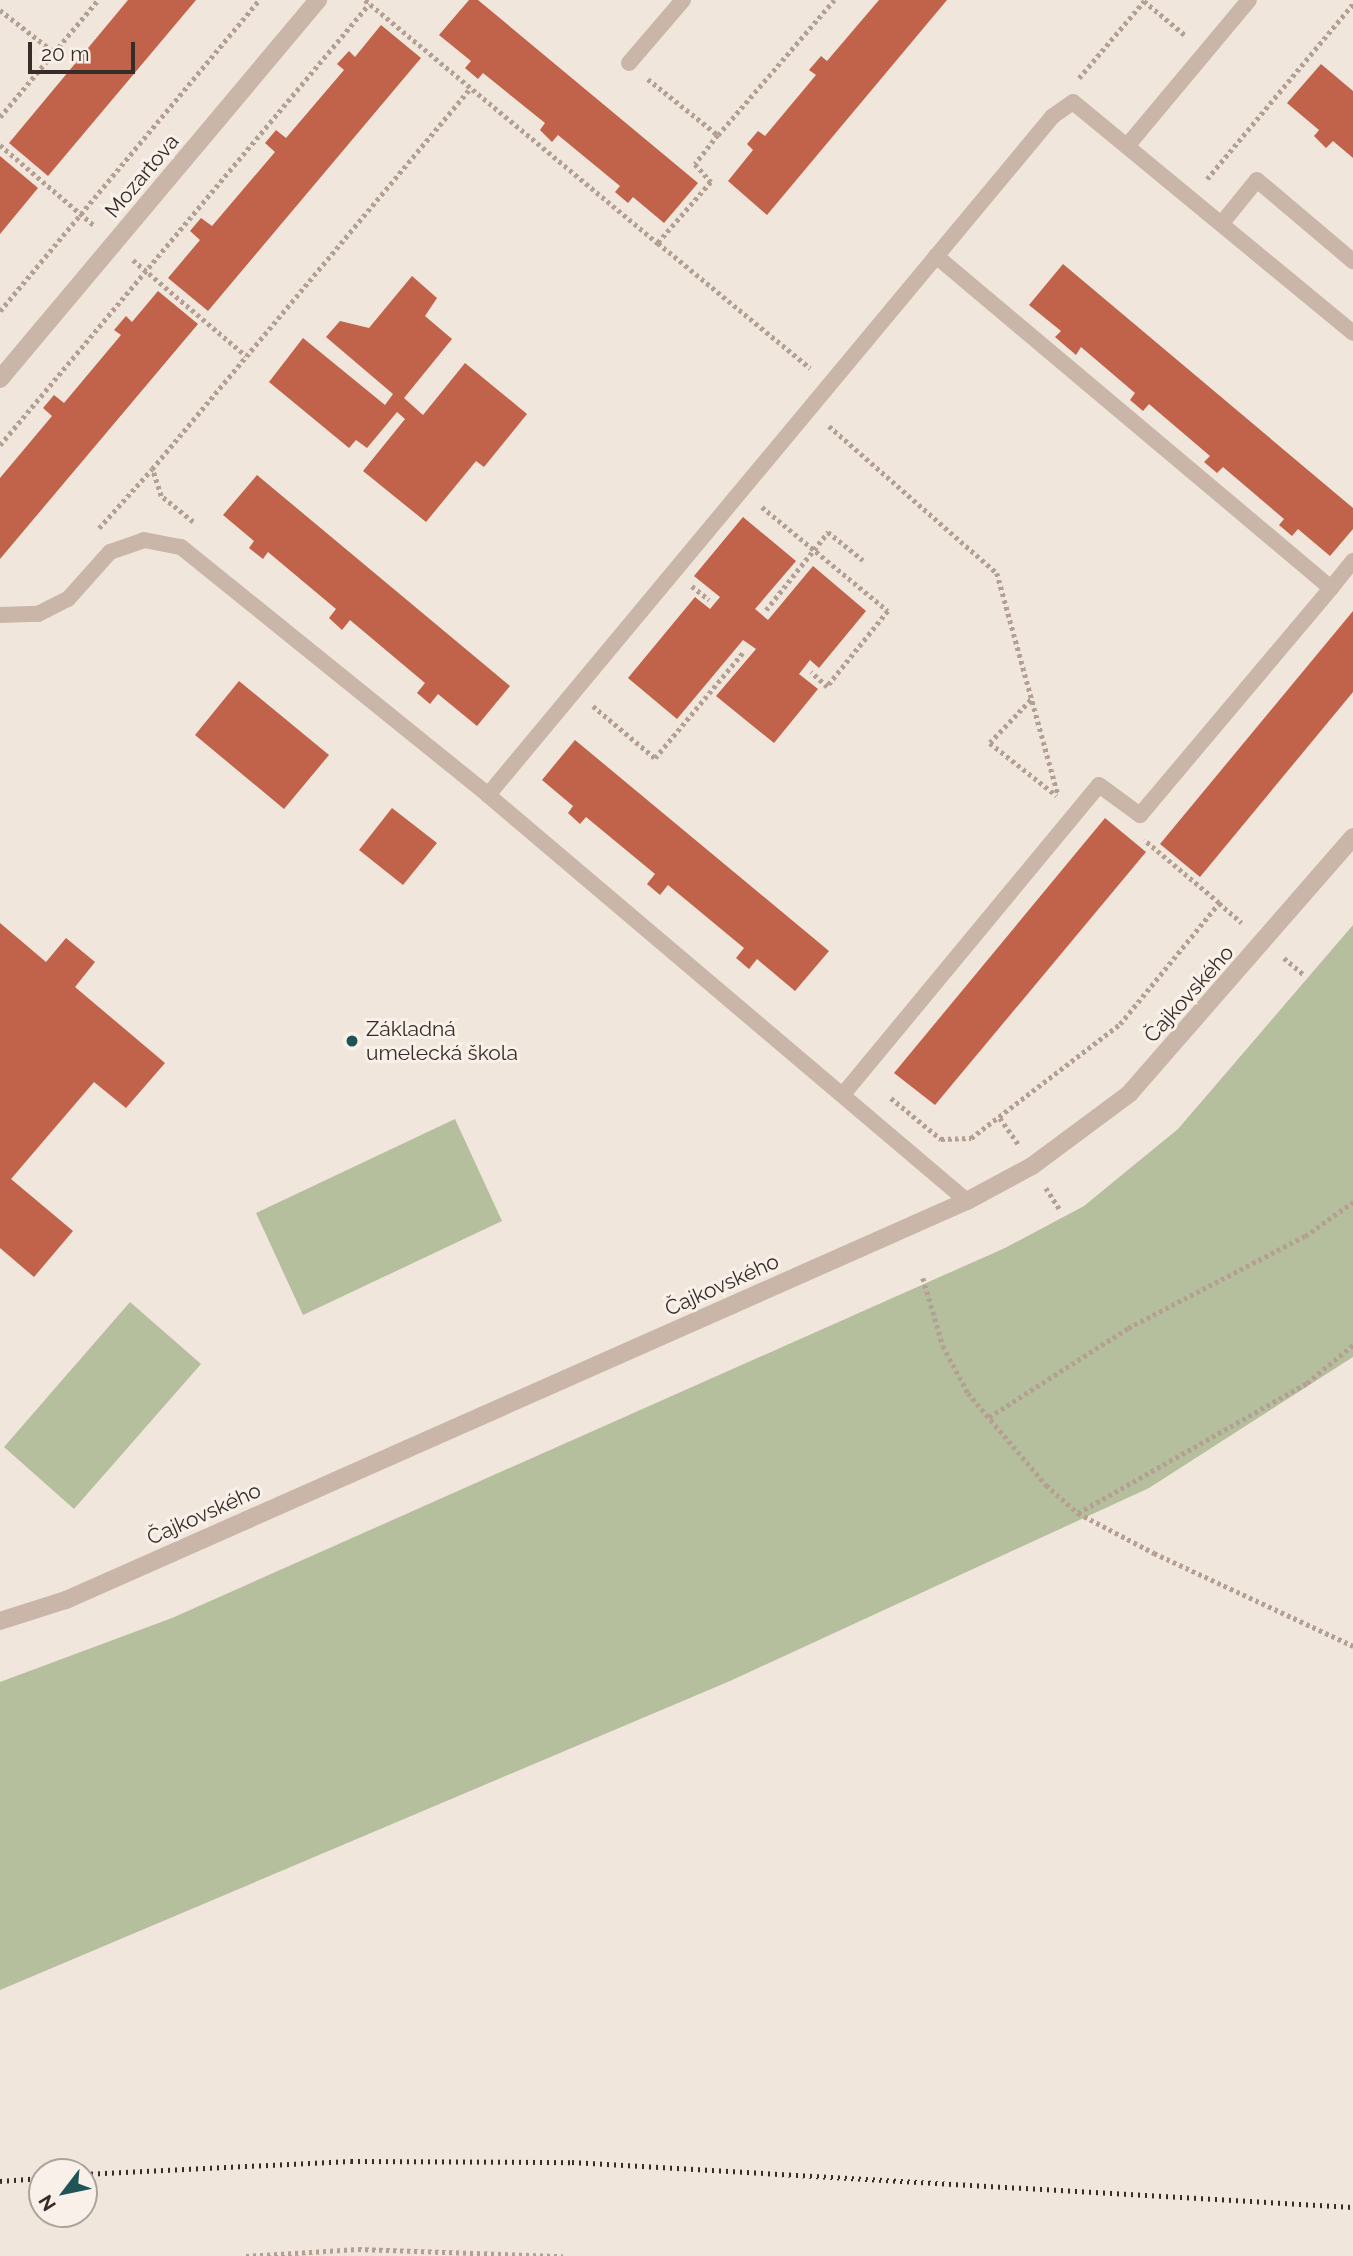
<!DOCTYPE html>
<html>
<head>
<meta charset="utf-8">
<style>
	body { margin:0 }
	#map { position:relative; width:1353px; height:2256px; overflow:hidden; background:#f1e6dc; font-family:Raleway,sans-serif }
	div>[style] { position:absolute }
	.green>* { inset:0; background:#b5bf9d }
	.building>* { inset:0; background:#c1624b }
	.path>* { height:4.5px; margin-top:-2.25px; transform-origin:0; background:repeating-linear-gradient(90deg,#b4a093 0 3.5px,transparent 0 7px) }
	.lane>* { height:16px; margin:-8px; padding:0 8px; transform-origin:8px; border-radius:8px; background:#c9b6a9 }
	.street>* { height:18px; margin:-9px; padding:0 9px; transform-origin:9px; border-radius:9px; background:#c9b6a9 }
	.rail>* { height:5px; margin-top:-2.5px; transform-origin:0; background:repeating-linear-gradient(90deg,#362c28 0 2px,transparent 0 7px) }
	.dots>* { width:19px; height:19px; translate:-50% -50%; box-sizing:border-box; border:4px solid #f9f1e9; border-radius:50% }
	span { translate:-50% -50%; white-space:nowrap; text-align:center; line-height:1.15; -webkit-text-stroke:6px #f9f1e9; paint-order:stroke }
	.street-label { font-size:21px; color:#362c28 }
	.poi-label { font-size:21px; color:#362c28 }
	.left { translate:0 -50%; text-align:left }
	.north { position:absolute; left:28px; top:2158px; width:70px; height:70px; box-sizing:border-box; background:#f9f1e9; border:2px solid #aba29c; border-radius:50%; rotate:238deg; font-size:19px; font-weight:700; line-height:28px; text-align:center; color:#362c28 }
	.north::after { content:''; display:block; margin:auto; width:24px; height:32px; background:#205556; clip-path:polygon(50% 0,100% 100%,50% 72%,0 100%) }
	.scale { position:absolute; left:28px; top:42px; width:107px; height:32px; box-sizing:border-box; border:4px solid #362c28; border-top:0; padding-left:9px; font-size:21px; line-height:24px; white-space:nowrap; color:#362c28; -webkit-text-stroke:5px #f9f1e9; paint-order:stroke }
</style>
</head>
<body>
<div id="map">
	<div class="green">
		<div style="clip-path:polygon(1353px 925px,1353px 1357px,1149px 1488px,730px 1681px,0 1990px,0 1682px,172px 1618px,1005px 1248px,1084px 1206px,1178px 1129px)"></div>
		<div style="clip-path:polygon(455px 1119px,502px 1221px,303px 1315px,256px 1213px)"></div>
		<div style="clip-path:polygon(130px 1302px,201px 1364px,74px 1509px,4px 1447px)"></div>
	</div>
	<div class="building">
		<div style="clip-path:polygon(128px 0,196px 0,48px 176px,9px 143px)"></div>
		<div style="clip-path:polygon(469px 0,478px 0,698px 183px,664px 223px,633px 197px,628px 203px,615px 192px,620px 186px,558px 135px,552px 142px,540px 130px,545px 123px,483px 73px,478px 79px,465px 68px,471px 61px,439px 35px)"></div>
		<div style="clip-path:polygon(879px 0,947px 0,767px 215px,728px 181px,753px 150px,747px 144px,758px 131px,765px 136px,816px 75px,809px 70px,821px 56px,827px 61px)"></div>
		<div style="clip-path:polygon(381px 25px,421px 58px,208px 311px,168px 278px,200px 240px,190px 231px,201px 218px,212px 226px,275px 152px,265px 143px,276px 130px,286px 138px,344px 70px,337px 64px,349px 51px,355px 57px)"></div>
		<div style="clip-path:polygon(1321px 64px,1353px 91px,1353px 158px,1333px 141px,1326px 148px,1314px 136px,1319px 130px,1287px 103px)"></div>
		<div style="clip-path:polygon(0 156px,38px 188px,0 234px)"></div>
		<div style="clip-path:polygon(1063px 264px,1353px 508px,1353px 529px,1330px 556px,1298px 529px,1292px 536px,1279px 525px,1284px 519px,1223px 467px,1217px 473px,1204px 462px,1210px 456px,1149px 404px,1143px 411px,1130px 400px,1135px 393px,1081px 347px,1076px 355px,1055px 337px,1061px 331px,1029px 305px)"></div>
		<div style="clip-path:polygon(412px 276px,437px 298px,425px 316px,452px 339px,404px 398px,423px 415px,465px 363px,527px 414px,484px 467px,476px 461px,426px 522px,363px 471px,405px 419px,397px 412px,367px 448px,356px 440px,349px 448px,269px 382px,303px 338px,385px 405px,393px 394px,326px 337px,340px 321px,369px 328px)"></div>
		<div style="clip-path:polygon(158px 291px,198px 324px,0 559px,0 478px,52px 416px,43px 408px,54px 395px,64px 403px,121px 335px,114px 330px,126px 316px,132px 322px)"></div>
		<div style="clip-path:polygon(257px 475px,510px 686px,477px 726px,438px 694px,430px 704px,417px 693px,425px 683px,350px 620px,342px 630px,329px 618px,336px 609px,268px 552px,263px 559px,249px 548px,254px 541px,223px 515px)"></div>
		<div style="clip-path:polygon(743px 517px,796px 561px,755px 609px,768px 620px,813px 566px,866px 611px,819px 668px,810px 660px,799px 674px,818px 689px,774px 743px,716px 696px,756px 649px,743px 640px,677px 719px,628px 678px,695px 597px,710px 609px,720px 597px,694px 576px)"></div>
		<div style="clip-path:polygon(1353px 611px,1353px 692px,1200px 877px,1160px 844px)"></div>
		<div style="clip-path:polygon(239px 681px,329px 755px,284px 809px,195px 735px)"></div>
		<div style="clip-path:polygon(575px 740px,829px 951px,795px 991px,757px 959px,749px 969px,736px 958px,744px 948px,668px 885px,660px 895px,647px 884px,655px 874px,586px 817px,580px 824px,568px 813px,573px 806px,542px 780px)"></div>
		<div style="clip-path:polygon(392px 808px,437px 843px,403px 885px,359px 850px)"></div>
		<div style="clip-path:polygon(1105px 818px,1146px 852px,935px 1105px,894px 1073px)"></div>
		<div style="clip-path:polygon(0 923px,46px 962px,66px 938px,95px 962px,75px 987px,165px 1063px,126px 1108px,94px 1082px,11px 1179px,73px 1231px,34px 1277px,0 1248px)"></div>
	</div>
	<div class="path">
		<div style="left:365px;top:0;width:381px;rotate:39.7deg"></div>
		<div style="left:1144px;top:1px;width:53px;rotate:39.7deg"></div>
		<div style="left:0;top:10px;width:68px;rotate:37.9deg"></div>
		<div style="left:1079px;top:78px;width:101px;rotate:-49.8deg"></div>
		<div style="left:648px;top:79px;width:90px;rotate:38.7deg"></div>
		<div style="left:718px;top:135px;width:178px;rotate:-49.3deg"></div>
		<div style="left:0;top:117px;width:153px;rotate:-50.1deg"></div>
		<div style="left:718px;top:135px;width:37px;rotate:128deg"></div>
		<div style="left:695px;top:164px;width:24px;rotate:48deg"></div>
		<div style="left:711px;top:182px;width:81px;rotate:131deg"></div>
		<div style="left:658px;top:243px;width:197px;rotate:39.4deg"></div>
		<div style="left:0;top:145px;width:125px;rotate:40.5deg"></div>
		<div style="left:1207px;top:179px;width:228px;rotate:-50.2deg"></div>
		<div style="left:133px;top:260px;width:148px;rotate:40.3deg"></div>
		<div style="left:0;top:311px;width:405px;rotate:-50.2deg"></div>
		<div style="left:829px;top:426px;width:223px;rotate:41.2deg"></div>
		<div style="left:997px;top:573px;width:230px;rotate:74.6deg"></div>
		<div style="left:0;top:445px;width:575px;rotate:-50.08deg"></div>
		<div style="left:762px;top:507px;width:163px;rotate:39.5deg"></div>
		<div style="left:888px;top:611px;width:97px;rotate:128.8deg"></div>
		<div style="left:827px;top:687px;width:22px;rotate:-137deg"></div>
		<div style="left:193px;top:522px;width:41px;rotate:-140.9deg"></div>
		<div style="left:161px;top:496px;width:28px;rotate:-108deg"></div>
		<div style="left:152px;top:469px;width:497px;rotate:-50.1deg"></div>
		<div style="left:99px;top:528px;width:79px;rotate:-48.1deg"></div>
		<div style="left:692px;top:586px;width:22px;rotate:39deg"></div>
		<div style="left:766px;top:610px;width:100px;rotate:-51.5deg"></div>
		<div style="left:828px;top:532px;width:45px;rotate:38.7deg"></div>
		<div style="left:1031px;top:700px;width:59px;rotate:133.6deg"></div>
		<div style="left:990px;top:743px;width:85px;rotate:38.3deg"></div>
		<div style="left:593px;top:706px;width:81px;rotate:40deg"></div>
		<div style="left:655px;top:758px;width:139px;rotate:-50.2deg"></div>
		<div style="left:1219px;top:903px;width:30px;rotate:41deg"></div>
		<div style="left:1284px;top:958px;width:26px;rotate:40deg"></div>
		<div style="left:891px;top:1098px;width:65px;rotate:39.4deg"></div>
		<div style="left:941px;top:1139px;width:30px;rotate:-2deg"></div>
		<div style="left:971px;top:1138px;width:188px;rotate:-37.4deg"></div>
		<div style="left:1120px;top:1024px;width:156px;rotate:-50.7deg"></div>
		<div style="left:1219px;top:903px;width:98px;rotate:-140deg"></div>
		<div style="left:1000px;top:1118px;width:33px;rotate:55deg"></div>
		<div style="left:1046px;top:1188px;width:27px;rotate:57deg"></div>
		<div style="left:923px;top:1278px;width:71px;rotate:73.6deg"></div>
		<div style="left:943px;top:1346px;width:53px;rotate:62deg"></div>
		<div style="left:968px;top:1393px;width:121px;rotate:49.7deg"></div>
		<div style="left:1046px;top:1485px;width:43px;rotate:41.2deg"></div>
		<div style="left:1078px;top:1513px;width:86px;rotate:27.8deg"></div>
		<div style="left:1154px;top:1553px;width:220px;rotate:25deg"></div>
		<div style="left:989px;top:1417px;width:165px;rotate:-32.6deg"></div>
		<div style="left:1128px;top:1328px;width:199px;rotate:-27.5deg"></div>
		<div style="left:1305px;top:1236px;width:59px;rotate:-35.3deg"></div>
		<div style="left:1078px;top:1513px;width:263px;rotate:-29.6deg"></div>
		<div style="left:1307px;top:1383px;width:60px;rotate:-39.6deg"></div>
		<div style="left:246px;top:2256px;width:112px;rotate:-3.6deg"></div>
		<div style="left:358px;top:2249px;width:205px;rotate:2deg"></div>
	</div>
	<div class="lane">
		<div style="left:629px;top:63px;width:83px;rotate:-49.4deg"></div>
		<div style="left:1127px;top:146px;width:190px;rotate:-50.1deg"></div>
		<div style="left:1222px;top:223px;width:55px;rotate:-50.9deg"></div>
		<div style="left:1257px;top:180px;width:126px;rotate:40.2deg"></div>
		<div style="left:936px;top:256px;width:516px;rotate:40.05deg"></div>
		<div style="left:1331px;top:588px;width:35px;rotate:-51deg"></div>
		<div style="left:0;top:615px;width:38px;rotate:-2deg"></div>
		<div style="left:38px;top:614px;width:34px;rotate:-27deg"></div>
		<div style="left:68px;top:599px;width:63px;rotate:-48.2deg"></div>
		<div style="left:110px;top:552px;width:36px;rotate:-19deg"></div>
		<div style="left:144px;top:540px;width:38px;rotate:11deg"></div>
		<div style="left:181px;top:547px;width:395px;rotate:38.9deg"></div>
		<div style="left:845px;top:1092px;width:398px;rotate:-50.4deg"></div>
		<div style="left:1099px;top:785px;width:51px;rotate:36.2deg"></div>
		<div style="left:1140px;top:815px;width:297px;rotate:-49.9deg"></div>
		<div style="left:967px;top:1201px;width:628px;rotate:-139.72deg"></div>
		<div style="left:488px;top:795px;width:883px;rotate:-50.24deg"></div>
		<div style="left:1053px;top:116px;width:24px;rotate:-35deg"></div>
		<div style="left:1073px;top:102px;width:363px;rotate:39.5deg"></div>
	</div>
	<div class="street">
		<div style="left:0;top:379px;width:495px;rotate:-50deg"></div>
		<div style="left:0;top:1621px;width:69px;rotate:-17.7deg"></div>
		<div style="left:66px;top:1600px;width:985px;rotate:-23.89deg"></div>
		<div style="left:967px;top:1201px;width:74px;rotate:-28.3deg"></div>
		<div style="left:1032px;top:1166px;width:121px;rotate:-36.6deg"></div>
		<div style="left:1129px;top:1094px;width:341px;rotate:-48.9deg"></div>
	</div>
	<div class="rail">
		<div style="left:84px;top:2174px;width:267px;rotate:-2.8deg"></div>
		<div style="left:351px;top:2161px;width:221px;rotate:0.3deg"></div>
		<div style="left:572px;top:2162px;width:782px;rotate:3.3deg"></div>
		<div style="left:0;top:2181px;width:42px;rotate:-4.1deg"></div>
	</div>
	<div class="dots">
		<div style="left:352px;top:1041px;background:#205556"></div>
	</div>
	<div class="street-label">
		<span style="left:142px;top:176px;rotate:-50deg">Mozartova</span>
		<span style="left:1189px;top:994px;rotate:-48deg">Čajkovského</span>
		<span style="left:722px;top:1285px;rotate:-24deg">Čajkovského</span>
		<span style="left:204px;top:1514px;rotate:-24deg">Čajkovského</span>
	</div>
	<div class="poi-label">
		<span class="left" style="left:366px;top:1041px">Základná<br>umelecká škola</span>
	</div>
	<div class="north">N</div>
	<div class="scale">20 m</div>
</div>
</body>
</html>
